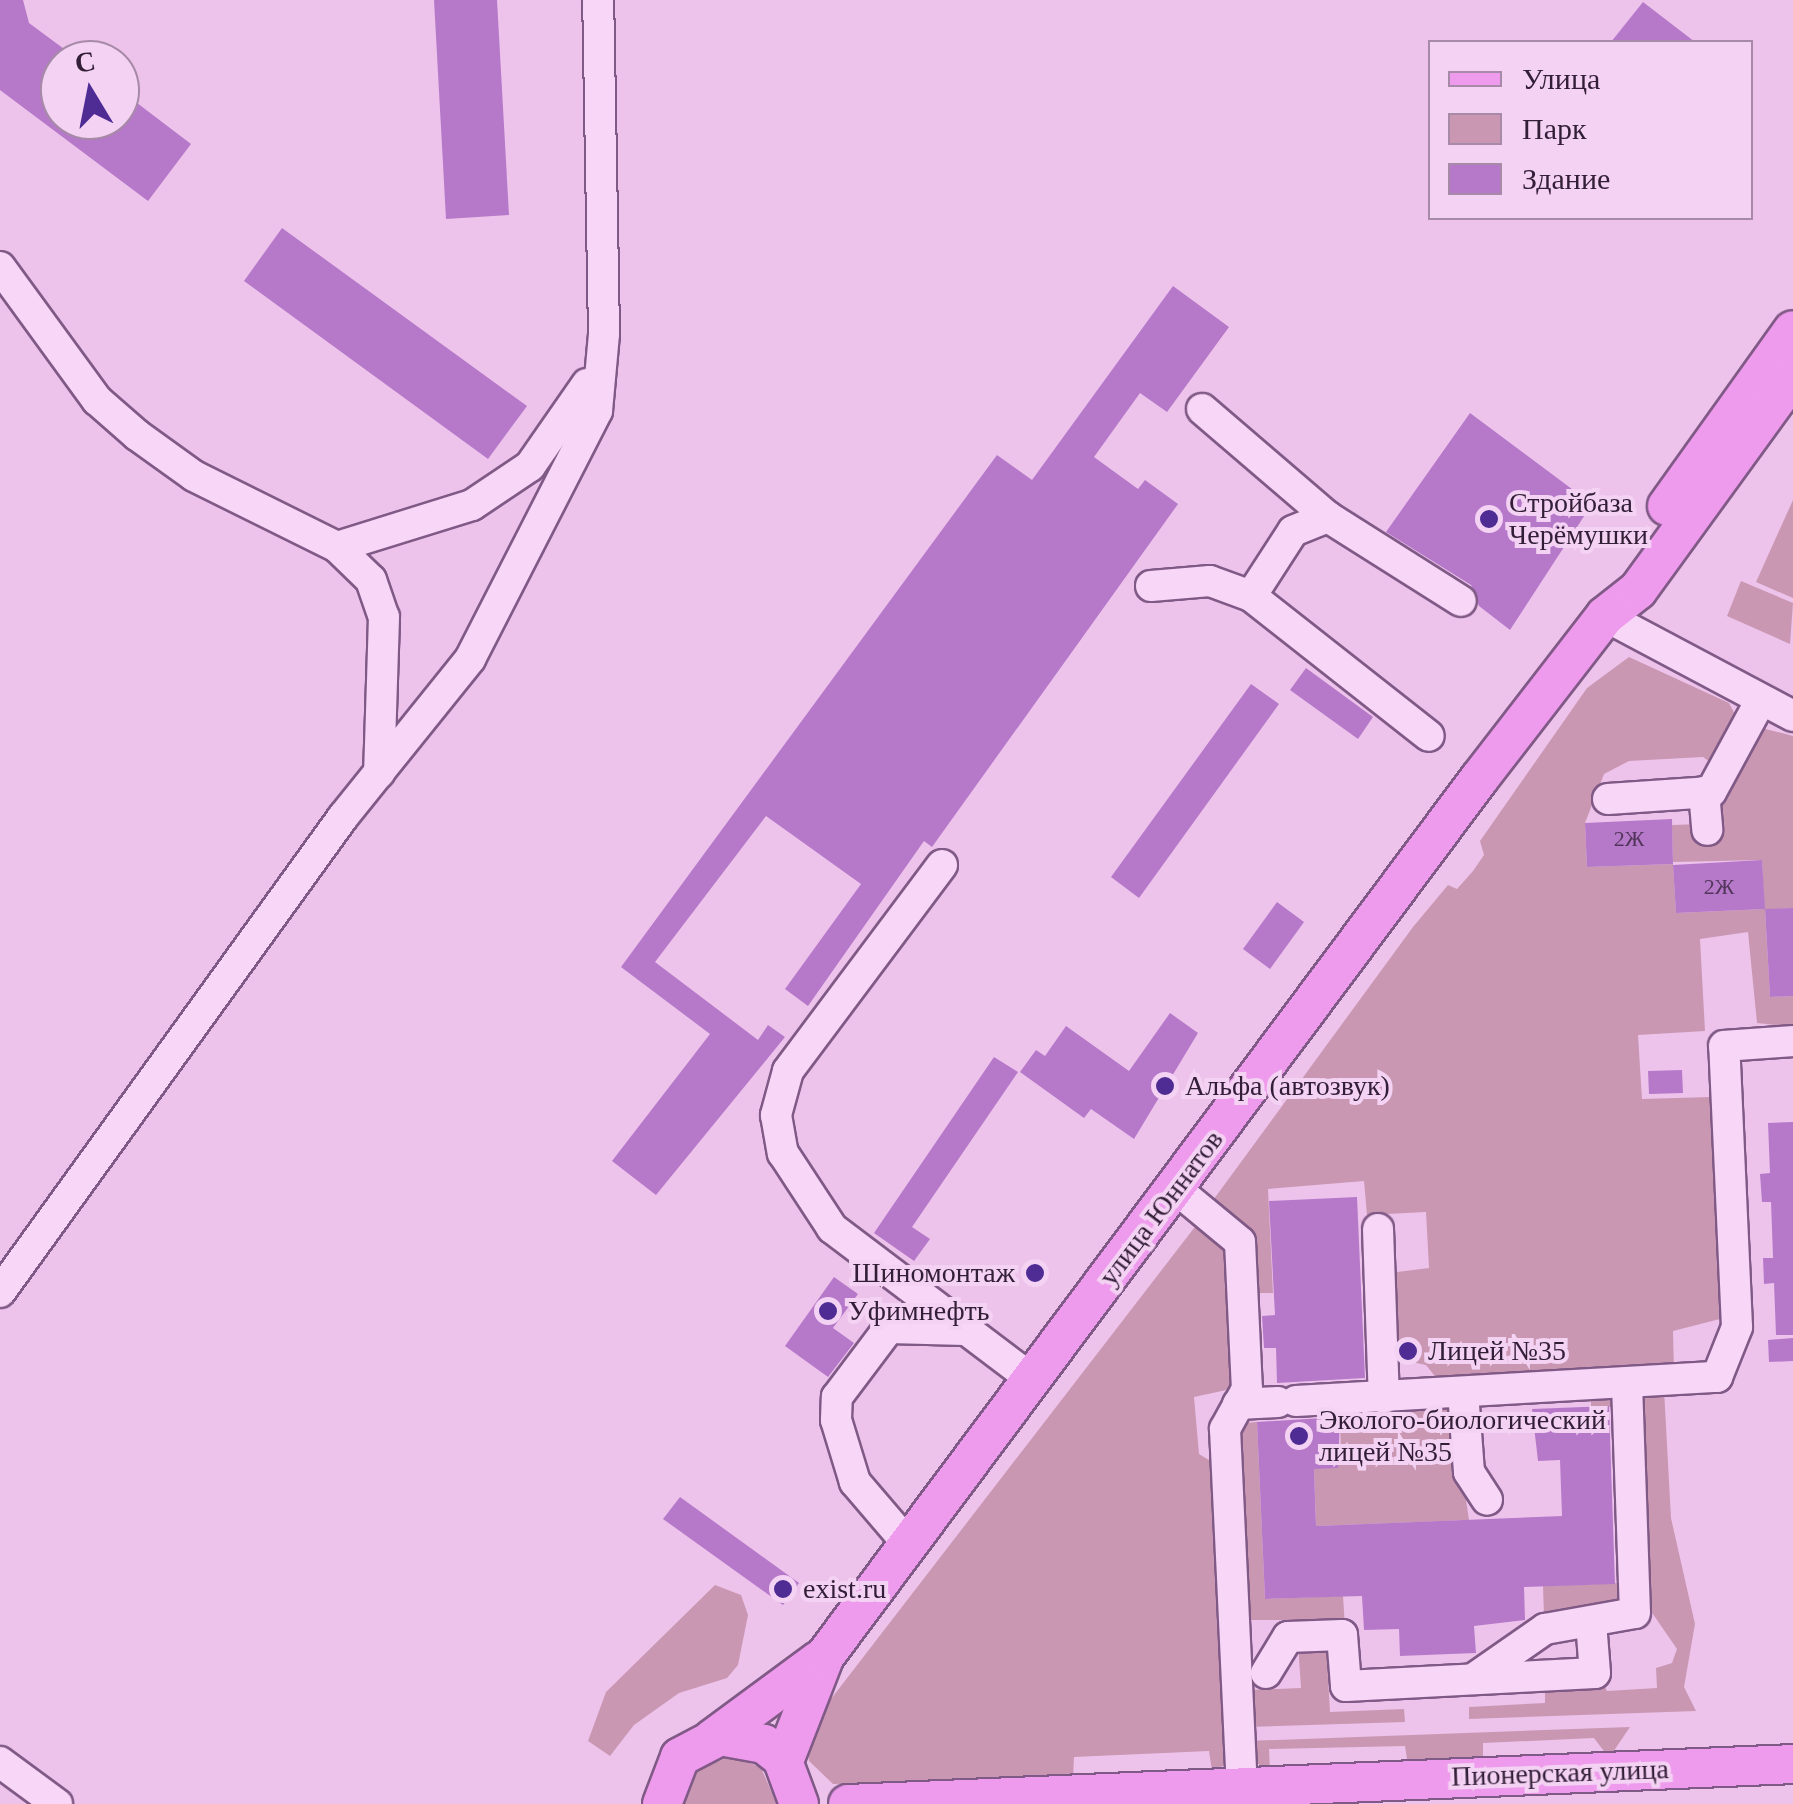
<!DOCTYPE html>
<html>
<head>
<meta charset="utf-8">
<style>
	body { margin:0 }
	#map { position:relative; width:1793px; height:1804px; overflow:hidden; background:#edc3eb; font-family:Georgia,serif }
	div>[style] { position:absolute }
	.green>* { inset:0; background:#ca97b3 }
	.building>* { inset:0; background:#b679ca }
	.roads { filter:drop-shadow(2px 0 #805a86) drop-shadow(-2px 0 #805a86) drop-shadow(0 2px #805a86) drop-shadow(0 -2px #805a86) }
	.minor>* { height:30px; margin:-15px; padding:0 15px; transform-origin:15px; border-radius:15px; background:#f8d6f7 }
	.major>* { height:38px; margin:-19px; padding:0 19px; transform-origin:19px; border-radius:19px; background:#ef9bed }
	.dots>* { width:28px; height:28px; translate:-50% -50%; box-sizing:border-box; border:5px solid #f4d2f3; border-radius:50% }
	span { translate:-50% -50%; white-space:nowrap; text-align:center; line-height:1.15; -webkit-text-stroke:8px #f4d2f3; paint-order:stroke }
	.number-label { font-size:22px; color:#53355b }
	.number-label span { -webkit-text-stroke-width:0 }
	.poi-label { font-size:28px; color:#321e36 }
	.left { translate:0 -50%; text-align:left }
	.right { translate:-100% -50%; text-align:right }
	.street-label { font-size:28px; color:#321e36 }
	.legend { position:absolute; left:1428px; top:40px; width:325px; height:180px; box-sizing:border-box; background:#f4d2f3; border:2px solid #a68aa7; margin:0; padding:12px 18px; list-style:none; font-size:30px; color:#321e36 }
	.legend li { display:flex; align-items:center; gap:20px; height:50px }
	.legend b { width:50px; border:2px solid #a68aa7 }
	.north { position:absolute; left:40px; top:40px; width:100px; height:100px; box-sizing:border-box; background:#f4d2f3; border:2px solid #a68aa7; border-radius:50%; rotate:350deg; font-size:28px; font-weight:700; line-height:40px; text-align:center; color:#321e36 }
	.north::after { content:''; display:block; margin:auto; width:35px; height:45px; background:#4e2c94; clip-path:polygon(50% 0,100% 100%,50% 72%,0 100%) }
</style>
</head>
<body>
<div id="map">
	<div class="green">
		<div style="clip-path:polygon(1793px 500px,1793px 598px,1756px 582px)"></div>
		<div style="clip-path:polygon(1741px 581px,1793px 603px,1790px 644px,1727px 616px)"></div>
		<div style="clip-path:polygon(evenodd,1629px 657px,1729px 703px,1739px 722px,1793px 736px,1793px 908px,1765px 910px,1770px 997px,1793px 996px,1793px 1027px,1757px 1023px,1748px 932px,1700px 939px,1705px 1031px,1638px 1035px,1642px 1099px,1711px 1097px,1720px 1319px,1673px 1331px,1674px 1372px,1438px 1380px,1426px 1365px,1393px 1358px,1389px 1273px,1429px 1268px,1426px 1212px,1367px 1215px,1364px 1181px,1268px 1189px,1273px 1293px,1250px 1293px,1211px 1203px,1413px 927px,1448px 885px,1457px 889px,1473px 871px,1484px 855px,1480px 841px,1587px 688px,1629px 657px,1703px 757px,1725px 773px,1723px 801px,1702px 824px,1672px 825px,1673px 862px,1762px 860px,1764px 909px,1676px 913px,1673px 864px,1587px 867px,1585px 823px,1604px 774px,1629px 761px,1703px 757px)"></div>
		<div style="clip-path:polygon(1201px 1219px,1227px 1241px,1239px 1374px,1231px 1389px,1194px 1397px,1199px 1454px,1219px 1466px,1227px 1764px,1212px 1771px,1209px 1751px,1074px 1757px,1073px 1779px,833px 1784px,809px 1761px,807px 1744px,824px 1708px)"></div>
		<div style="clip-path:polygon(1664px 1389px,1671px 1518px,1695px 1624px,1684px 1687px,1696px 1711px,1469px 1719px,1469px 1707px,1545px 1703px,1545px 1681px,1601px 1678px,1607px 1691px,1657px 1688px,1656px 1668px,1672px 1663px,1677px 1649px,1646px 1604px,1640px 1391px)"></div>
		<div style="clip-path:polygon(1622px 1390px,1628px 1607px,1544px 1617px,1543px 1586px,1619px 1583px,1612px 1407px,1591px 1407px,1591px 1392px)"></div>
		<div style="clip-path:polygon(1452px 1407px,1469px 1520px,1316px 1526px,1314px 1469px,1341px 1458px,1340px 1413px)"></div>
		<div style="clip-path:polygon(1257px 1422px,1265px 1599px,1343px 1596px,1345px 1627px,1292px 1630px,1290px 1620px,1243px 1620px,1232px 1424px)"></div>
		<div style="clip-path:polygon(715px 1585px,741px 1595px,748px 1615px,738px 1665px,727px 1678px,679px 1693px,634px 1725px,610px 1756px,588px 1741px,606px 1692px)"></div>
		<div style="clip-path:polygon(1326px 1643px,1330px 1712px,1404px 1709px,1405px 1722px,1248px 1727px,1246px 1690px,1301px 1688px,1298px 1644px)"></div>
		<div style="clip-path:polygon(1630px 1727px,1609px 1758px,1594px 1738px,1483px 1743px,1483px 1763px,1408px 1766px,1405px 1746px,1269px 1749px,1270px 1772px,1254px 1761px,1247px 1741px)"></div>
		<div style="clip-path:polygon(733px 1755px,761px 1768px,777px 1804px,679px 1804px,689px 1774px)"></div>
	</div>
	<div class="building">
		<div style="clip-path:polygon(0 0,23px 0,29px 23px,79px 60px,60px 60px,60px 120px,120px 120px,120px 90px,191px 144px,148px 201px,0 90px)"></div>
		<div style="clip-path:polygon(434px 0,497px 0,509px 215px,446px 219px)"></div>
		<div style="clip-path:polygon(1643px 2px,1695px 42px,1611px 42px)"></div>
		<div style="clip-path:polygon(282px 228px,527px 406px,488px 459px,244px 281px)"></div>
		<div style="clip-path:polygon(1173px 286px,1229px 327px,1167px 412px,1140px 393px,1094px 457px,1138px 489px,1145px 480px,1178px 504px,932px 847px,924px 841px,808px 1006px,785px 989px,861px 884px,766px 816px,655px 962px,758px 1040px,768px 1025px,785px 1037px,656px 1195px,612px 1161px,710px 1034px,621px 967px,997px 455px,1032px 480px)"></div>
		<div style="clip-path:polygon(1470px 413px,1592px 504px,1510px 630px,1479px 606px,1471px 585px,1386px 532px)"></div>
		<div style="clip-path:polygon(1306px 668px,1373px 717px,1358px 739px,1290px 690px)"></div>
		<div style="clip-path:polygon(1251px 684px,1279px 704px,1139px 898px,1111px 877px)"></div>
		<div style="clip-path:polygon(1672px 819px,1673px 864px,1587px 867px,1585px 823px)"></div>
		<div style="clip-path:polygon(1762px 860px,1765px 909px,1676px 913px,1673px 865px)"></div>
		<div style="clip-path:polygon(1277px 902px,1304px 922px,1270px 969px,1243px 949px)"></div>
		<div style="clip-path:polygon(1793px 908px,1793px 996px,1770px 997px,1765px 909px)"></div>
		<div style="clip-path:polygon(1170px 1013px,1198px 1033px,1134px 1139px,1091px 1109px,1084px 1118px,1020px 1072px,1036px 1050px,1045px 1056px,1066px 1026px,1129px 1071px)"></div>
		<div style="clip-path:polygon(994px 1057px,1018px 1072px,912px 1227px,930px 1239px,914px 1261px,874px 1233px)"></div>
		<div style="clip-path:polygon(1682px 1070px,1683px 1093px,1649px 1094px,1648px 1071px)"></div>
		<div style="clip-path:polygon(1793px 1122px,1793px 1335px,1776px 1335px,1774px 1283px,1764px 1284px,1763px 1258px,1773px 1258px,1771px 1202px,1762px 1202px,1760px 1174px,1770px 1173px,1768px 1123px)"></div>
		<div style="clip-path:polygon(1357px 1197px,1365px 1378px,1277px 1383px,1276px 1348px,1264px 1348px,1262px 1316px,1275px 1315px,1269px 1201px)"></div>
		<div style="clip-path:polygon(834px 1277px,858px 1294px,833px 1328px,854px 1343px,828px 1377px,785px 1346px)"></div>
		<div style="clip-path:polygon(1793px 1338px,1793px 1361px,1769px 1362px,1768px 1340px)"></div>
		<div style="clip-path:polygon(1609px 1406px,1615px 1584px,1524px 1587px,1525px 1620px,1474px 1626px,1476px 1653px,1400px 1656px,1399px 1629px,1364px 1630px,1362px 1596px,1265px 1599px,1257px 1422px,1340px 1417px,1338px 1468px,1314px 1469px,1316px 1526px,1562px 1516px,1560px 1460px,1538px 1461px,1532px 1409px)"></div>
		<div style="clip-path:polygon(680px 1497px,799px 1583px,783px 1605px,663px 1519px)"></div>
	</div>
	<div class="roads">
		<div class="minor">
			<div style="left:0;top:267px;width:165px;rotate:53.9deg"></div>
			<div style="left:97px;top:400px;width:53px;rotate:41.2deg"></div>
			<div style="left:137px;top:435px;width:70px;rotate:35.7deg"></div>
			<div style="left:194px;top:476px;width:160px;rotate:26.4deg"></div>
			<div style="left:337px;top:547px;width:47px;rotate:44.1deg"></div>
			<div style="left:371px;top:580px;width:39px;rotate:71deg"></div>
			<div style="left:384px;top:617px;width:156px;rotate:91.8deg"></div>
			<div style="left:1202px;top:409px;width:166px;rotate:40.6deg"></div>
			<div style="left:1328px;top:517px;width:157px;rotate:32.3deg"></div>
			<div style="left:337px;top:547px;width:141px;rotate:-17.3deg"></div>
			<div style="left:472px;top:505px;width:70px;rotate:-33.9deg"></div>
			<div style="left:530px;top:466px;width:100px;rotate:-55.2deg"></div>
			<div style="left:1151px;top:586px;width:59px;rotate:-4.8deg"></div>
			<div style="left:1210px;top:581px;width:44px;rotate:20.1deg"></div>
			<div style="left:1251px;top:596px;width:226px;rotate:38.2deg"></div>
			<div style="left:1251px;top:596px;width:77px;rotate:-57.1deg"></div>
			<div style="left:1293px;top:531px;width:38px;rotate:-22deg"></div>
			<div style="left:1605px;top:616px;width:213px;rotate:28deg"></div>
			<div style="left:1704px;top:792px;width:38px;rotate:85deg"></div>
			<div style="left:1608px;top:799px;width:103px;rotate:-3.9deg"></div>
			<div style="left:1711px;top:792px;width:105px;rotate:-61.5deg"></div>
			<div style="left:942px;top:865px;width:257px;rotate:126.8deg"></div>
			<div style="left:788px;top:1071px;width:46px;rotate:105.3deg"></div>
			<div style="left:776px;top:1115px;width:39px;rotate:80deg"></div>
			<div style="left:783px;top:1153px;width:90px;rotate:56.8deg"></div>
			<div style="left:832px;top:1228px;width:251px;rotate:37.1deg"></div>
			<div style="left:1176px;top:1189px;width:83px;rotate:39.6deg"></div>
			<div style="left:1240px;top:1242px;width:147px;rotate:87.3deg"></div>
			<div style="left:1247px;top:1389px;width:46px;rotate:118.8deg"></div>
			<div style="left:1225px;top:1429px;width:358px;rotate:87.3deg"></div>
			<div style="left:1378px;top:1229px;width:169px;rotate:88deg"></div>
			<div style="left:0;top:1292px;width:586px;rotate:-54.17deg"></div>
			<div style="left:343px;top:817px;width:203px;rotate:-51.2deg"></div>
			<div style="left:470px;top:659px;width:279px;rotate:-62.9deg"></div>
			<div style="left:597px;top:411px;width:77px;rotate:-84.8deg"></div>
			<div style="left:604px;top:334px;width:334px;rotate:-91deg"></div>
			<div style="left:1463px;top:1392px;width:80px;rotate:85.7deg"></div>
			<div style="left:1469px;top:1472px;width:33px;rotate:57deg"></div>
			<div style="left:1296px;top:1401px;width:422px;rotate:-3.3deg"></div>
			<div style="left:1717px;top:1377px;width:54px;rotate:-68.2deg"></div>
			<div style="left:1737px;top:1327px;width:281px;rotate:-92.6deg"></div>
			<div style="left:1724px;top:1046px;width:69px;rotate:-4.1deg"></div>
			<div style="left:1238px;top:1404px;width:40px;rotate:-2.9deg"></div>
			<div style="left:908px;top:1544px;width:82px;rotate:-130.5deg"></div>
			<div style="left:855px;top:1482px;width:65px;rotate:-107deg"></div>
			<div style="left:836px;top:1420px;width:23px;rotate:-88deg"></div>
			<div style="left:837px;top:1397px;width:86px;rotate:-53deg"></div>
			<div style="left:889px;top:1328px;width:76px;rotate:1.5deg"></div>
			<div style="left:1266px;top:1673px;width:42px;rotate:-58.6deg"></div>
			<div style="left:1288px;top:1637px;width:54px;rotate:-2.1deg"></div>
			<div style="left:1342px;top:1635px;width:51px;rotate:85.5deg"></div>
			<div style="left:1346px;top:1686px;width:249px;rotate:-3deg"></div>
			<div style="left:1595px;top:1673px;width:51px;rotate:-94.5deg"></div>
			<div style="left:1473px;top:1679px;width:88px;rotate:-34.8deg"></div>
			<div style="left:1545px;top:1629px;width:91px;rotate:-10.1deg"></div>
			<div style="left:1635px;top:1613px;width:231px;rotate:-92deg"></div>
			<div style="left:0;top:1762px;width:71px;rotate:36.4deg"></div>
		</div>
		<div class="major">
			<div style="left:1667px;top:506px;width:216px;rotate:-54.4deg"></div>
			<div style="left:712px;top:1739px;width:133px;rotate:-36.4deg"></div>
			<div style="left:784px;top:1761px;width:113px;rotate:-68.7deg"></div>
			<div style="left:825px;top:1656px;width:1094px;rotate:-53.29deg"></div>
			<div style="left:1479px;top:779px;width:206px;rotate:-52.3deg"></div>
			<div style="left:1605px;top:616px;width:42px;rotate:-38.2deg"></div>
			<div style="left:1638px;top:590px;width:263px;rotate:-54deg"></div>
			<div style="left:662px;top:1804px;width:50px;rotate:-69deg"></div>
			<div style="left:680px;top:1757px;width:45px;rotate:-27.7deg"></div>
			<div style="left:720px;top:1736px;width:45px;rotate:10.3deg"></div>
			<div style="left:764px;top:1744px;width:23px;rotate:38deg"></div>
			<div style="left:782px;top:1758px;width:49px;rotate:69.7deg"></div>
			<div style="left:848px;top:1804px;width:946px;rotate:-2.42deg"></div>
		</div>
	</div>
	<div class="dots">
		<div style="left:1489px;top:519px;background:#4e2c94"></div>
		<div style="left:1165px;top:1086px;background:#4e2c94"></div>
		<div style="left:1035px;top:1273px;background:#4e2c94"></div>
		<div style="left:828px;top:1311px;background:#4e2c94"></div>
		<div style="left:1408px;top:1351px;background:#4e2c94"></div>
		<div style="left:1299px;top:1436px;background:#4e2c94"></div>
		<div style="left:783px;top:1589px;background:#4e2c94"></div>
	</div>
	<div class="number-label">
		<span style="left:1629px;top:839px">2Ж</span>
		<span style="left:1719px;top:887px">2Ж</span>
	</div>
	<div class="poi-label">
		<span class="left" style="left:1509px;top:519px">Стройбаза<br>Черёмушки</span>
		<span class="left" style="left:1185px;top:1086px">Альфа (автозвук)</span>
		<span class="right" style="left:1015px;top:1273px">Шиномонтаж</span>
		<span class="left" style="left:848px;top:1311px">Уфимнефть</span>
		<span class="left" style="left:1428px;top:1351px">Лицей №35</span>
		<span class="left" style="left:1319px;top:1436px">Эколого-биологический<br>лицей №35</span>
		<span class="left" style="left:803px;top:1589px">exist.ru</span>
	</div>
	<div class="street-label">
		<span style="left:1161px;top:1208px;rotate:-53deg">улица Юннатов</span>
		<span style="left:1560px;top:1773px;rotate:-2deg">Пионерская улица</span>
	</div>
	<ul class="legend">
	<li><b style="height:12px;background:#ef9bed"></b>Улица</li>
	<li><b style="height:28px;background:#ca97b3"></b>Парк</li>
	<li><b style="height:28px;background:#b679ca"></b>Здание</li>
	</ul>
	<div class="north">С</div>
</div>
</body>
</html>
